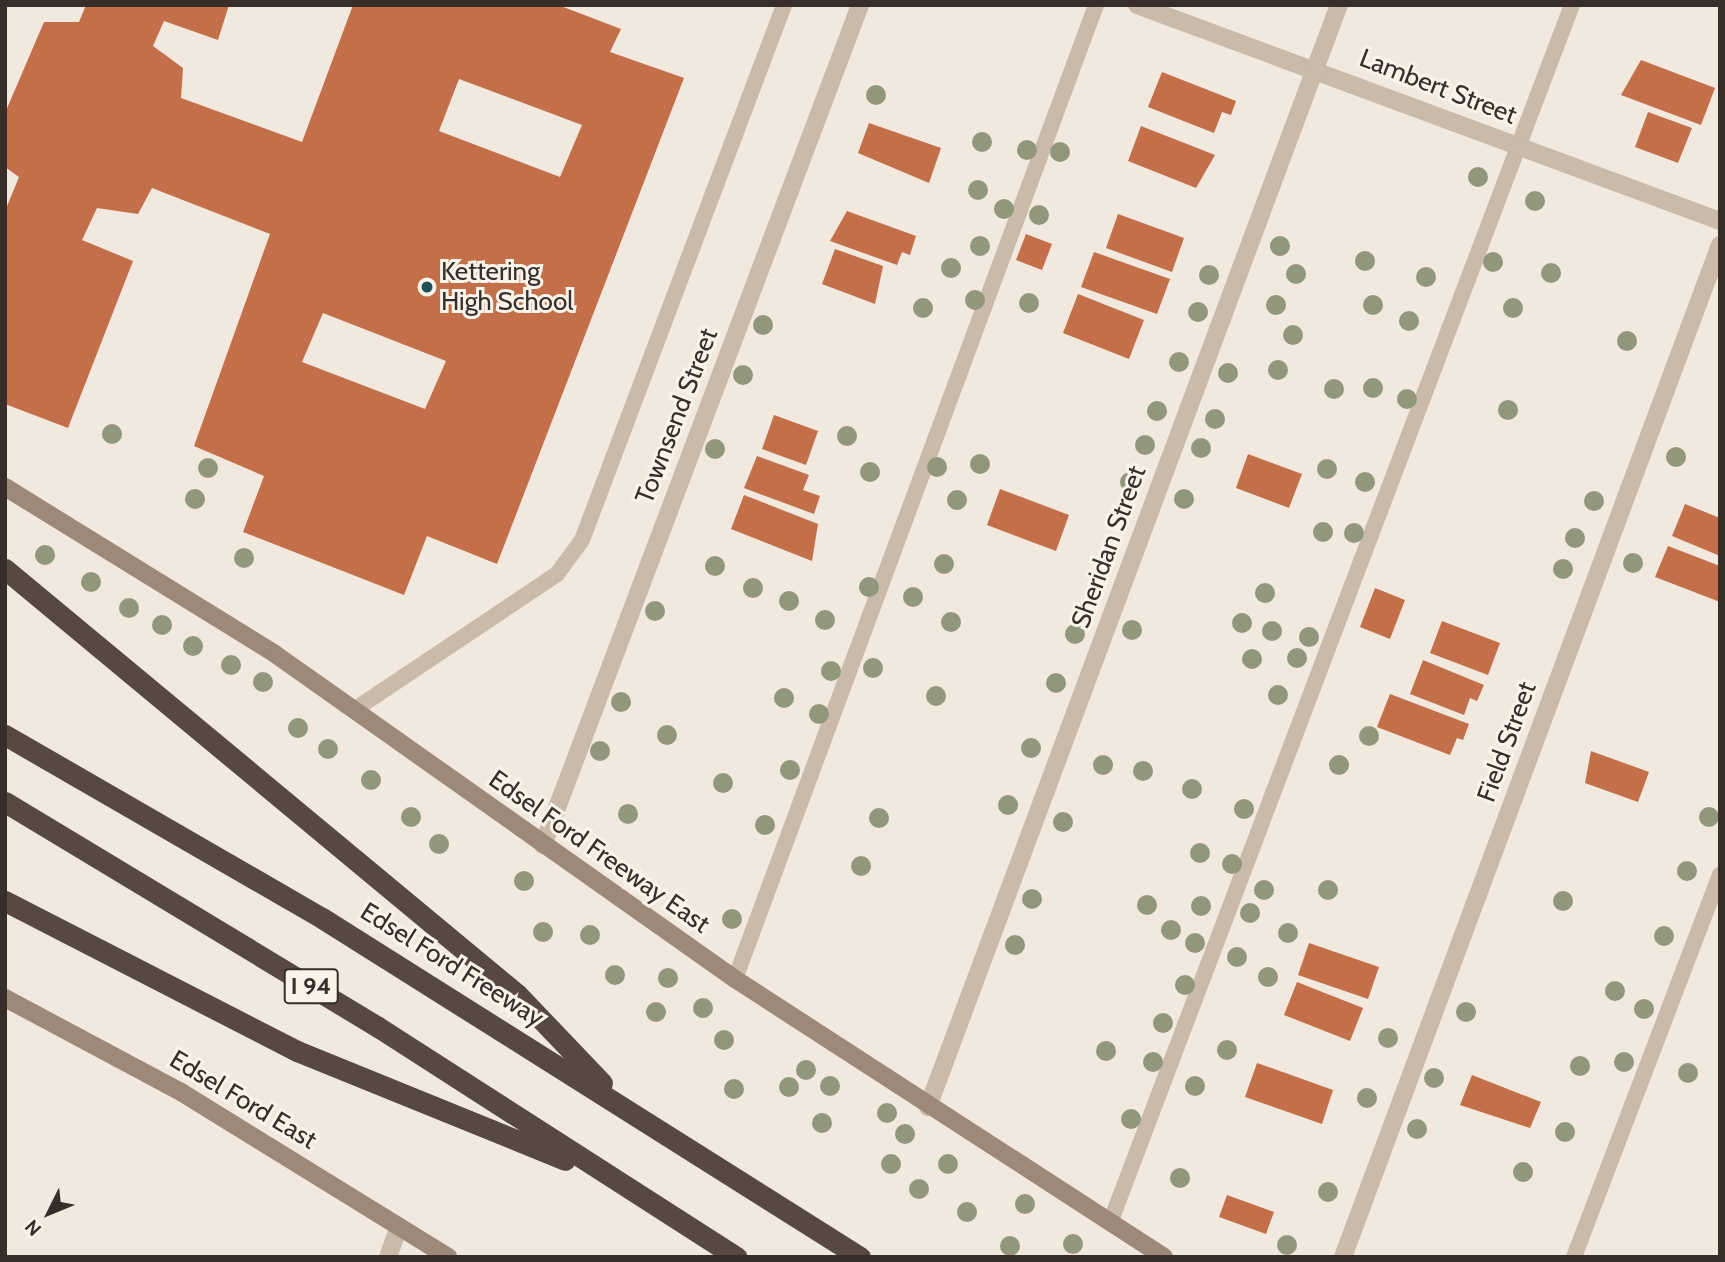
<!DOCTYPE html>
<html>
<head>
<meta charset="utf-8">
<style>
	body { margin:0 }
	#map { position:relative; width:1725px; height:1262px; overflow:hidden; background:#f1e9dd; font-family:Cabin,sans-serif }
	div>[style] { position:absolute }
	.building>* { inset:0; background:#c26f4a }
	.lane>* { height:16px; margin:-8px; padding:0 8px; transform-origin:8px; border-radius:8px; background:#c9baa9 }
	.street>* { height:18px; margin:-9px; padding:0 9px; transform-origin:9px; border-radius:9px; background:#c9baa9 }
	.secondary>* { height:18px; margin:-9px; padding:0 9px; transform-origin:9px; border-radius:9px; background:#9d897a }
	.highway>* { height:21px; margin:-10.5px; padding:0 10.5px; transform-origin:10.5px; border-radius:10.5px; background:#574940 }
	.trees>* { width:20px; height:20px; margin:-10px; border-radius:50%; background:#91977c }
	.dots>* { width:19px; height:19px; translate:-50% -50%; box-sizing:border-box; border:4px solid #f9f3e9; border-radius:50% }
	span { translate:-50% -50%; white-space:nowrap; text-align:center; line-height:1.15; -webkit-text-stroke:6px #f9f3e9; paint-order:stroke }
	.shield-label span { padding:2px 5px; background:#f9f3e9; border:2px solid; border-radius:5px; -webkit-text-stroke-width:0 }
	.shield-label { font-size:24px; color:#372e29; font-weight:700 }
	.street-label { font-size:26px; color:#372e29 }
	.poi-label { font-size:26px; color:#372e29 }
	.left { translate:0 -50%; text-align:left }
	.frame { position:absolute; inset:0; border:7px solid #372e29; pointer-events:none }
	.north { position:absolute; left:14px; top:1178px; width:70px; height:70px; -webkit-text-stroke:5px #f9f3e9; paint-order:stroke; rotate:227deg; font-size:19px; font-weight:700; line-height:28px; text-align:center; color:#372e29 }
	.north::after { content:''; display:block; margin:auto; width:24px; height:32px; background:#372e29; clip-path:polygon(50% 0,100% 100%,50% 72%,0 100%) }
</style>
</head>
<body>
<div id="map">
	<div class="building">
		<div style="clip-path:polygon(evenodd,86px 5px,229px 5px,218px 40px,164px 21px,153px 46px,183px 68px,181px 98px,302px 142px,353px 5px,558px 5px,621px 29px,610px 52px,684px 78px,497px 564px,427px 536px,404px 595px,243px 532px,264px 476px,194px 446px,270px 234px,152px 188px,138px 214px,97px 208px,82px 240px,133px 261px,68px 428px,5px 404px,5px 211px,19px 177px,5px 167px,5px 113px,44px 22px,79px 22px,86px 5px,459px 79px,582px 125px,560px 177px,439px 131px,459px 79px,86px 5px,323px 313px,446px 361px,425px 409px,302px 362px,323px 313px)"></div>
		<div style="clip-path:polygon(1641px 60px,1715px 88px,1701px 125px,1621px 95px)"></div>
		<div style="clip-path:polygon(1162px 72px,1236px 101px,1231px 115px,1222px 112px,1214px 133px,1148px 107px)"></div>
		<div style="clip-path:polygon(1648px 112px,1692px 128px,1678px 163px,1635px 147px)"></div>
		<div style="clip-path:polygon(869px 123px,941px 148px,929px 183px,858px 153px)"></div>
		<div style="clip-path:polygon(1141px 126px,1215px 155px,1196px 188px,1128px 161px)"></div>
		<div style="clip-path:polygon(847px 211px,916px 236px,910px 255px,902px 252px,897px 265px,830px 241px)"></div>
		<div style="clip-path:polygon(1118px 214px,1184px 238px,1172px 272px,1106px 248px)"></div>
		<div style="clip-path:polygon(1026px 234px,1052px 244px,1042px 270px,1016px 260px)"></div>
		<div style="clip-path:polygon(835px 249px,883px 266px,875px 304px,822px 284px)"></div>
		<div style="clip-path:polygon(1094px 252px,1170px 279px,1157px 314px,1081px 287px)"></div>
		<div style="clip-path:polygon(1078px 294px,1144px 320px,1129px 359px,1063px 333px)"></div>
		<div style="clip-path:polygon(774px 415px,818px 431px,806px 465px,762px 449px)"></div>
		<div style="clip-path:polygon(1248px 454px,1302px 474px,1289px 508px,1236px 488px)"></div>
		<div style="clip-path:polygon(757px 456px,809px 475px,803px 490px,820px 496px,814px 514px,744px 488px)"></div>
		<div style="clip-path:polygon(1000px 489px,1069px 515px,1056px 551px,987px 525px)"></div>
		<div style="clip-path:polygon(744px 495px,818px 524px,812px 561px,731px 529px)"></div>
		<div style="clip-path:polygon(1685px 504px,1720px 518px,1720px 556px,1672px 536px)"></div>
		<div style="clip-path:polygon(1668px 546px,1720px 566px,1720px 602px,1655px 577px)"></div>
		<div style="clip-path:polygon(1375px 588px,1405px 600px,1390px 639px,1360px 627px)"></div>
		<div style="clip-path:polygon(1442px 621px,1500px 643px,1488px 675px,1430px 653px)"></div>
		<div style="clip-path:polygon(1423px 660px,1484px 685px,1477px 701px,1470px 698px,1464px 715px,1410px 694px)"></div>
		<div style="clip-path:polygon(1390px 694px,1469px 724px,1463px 740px,1457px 738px,1450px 755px,1377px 727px)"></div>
		<div style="clip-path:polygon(1591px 751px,1649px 772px,1638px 802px,1585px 783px)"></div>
		<div style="clip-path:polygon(1309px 943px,1379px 967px,1368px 999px,1298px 975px)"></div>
		<div style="clip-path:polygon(1297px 982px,1363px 1008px,1350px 1041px,1284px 1015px)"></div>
		<div style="clip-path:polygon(1257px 1063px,1333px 1090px,1322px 1124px,1245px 1097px)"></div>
		<div style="clip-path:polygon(1472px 1075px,1541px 1102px,1530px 1128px,1460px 1105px)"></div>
		<div style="clip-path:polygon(1227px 1195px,1274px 1212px,1266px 1234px,1219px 1217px)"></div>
	</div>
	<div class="lane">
		<div style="left:354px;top:710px;width:244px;rotate:-33.8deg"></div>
		<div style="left:557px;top:574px;width:42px;rotate:-53.7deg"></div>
		<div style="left:582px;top:540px;width:572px;rotate:-69.31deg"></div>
		<div style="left:735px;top:979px;width:1039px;rotate:-69.66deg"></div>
		<div style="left:1110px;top:1223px;width:1303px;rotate:-69.23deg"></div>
		<div style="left:1574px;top:1257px;width:409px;rotate:-69.1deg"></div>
	</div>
	<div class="street">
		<div style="left:1137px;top:5px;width:622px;rotate:20.33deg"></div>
		<div style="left:543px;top:845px;width:898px;rotate:-69.32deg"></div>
		<div style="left:928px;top:1107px;width:1176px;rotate:-69.55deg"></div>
		<div style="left:388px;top:1257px;width:32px;rotate:-70deg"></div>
		<div style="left:1343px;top:1257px;width:1080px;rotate:-69.57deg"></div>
	</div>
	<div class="secondary">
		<div style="left:5px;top:487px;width:317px;rotate:31.7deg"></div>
		<div style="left:275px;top:654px;width:563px;rotate:35.24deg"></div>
		<div style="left:735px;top:979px;width:511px;rotate:32.94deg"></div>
		<div style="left:5px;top:998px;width:200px;rotate:28.1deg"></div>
		<div style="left:181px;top:1092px;width:314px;rotate:31.7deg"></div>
	</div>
	<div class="highway">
		<div style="left:5px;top:569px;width:665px;rotate:39.7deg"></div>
		<div style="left:517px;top:994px;width:123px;rotate:46.3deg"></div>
		<div style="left:5px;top:735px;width:366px;rotate:30deg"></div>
		<div style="left:322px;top:918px;width:636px;rotate:32.22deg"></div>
		<div style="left:5px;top:802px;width:436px;rotate:31.1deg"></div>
		<div style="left:378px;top:1027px;width:426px;rotate:32.7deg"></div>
		<div style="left:5px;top:901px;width:328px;rotate:27.2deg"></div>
		<div style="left:297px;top:1051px;width:289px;rotate:22.1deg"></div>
	</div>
	<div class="trees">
		<div style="left:876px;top:95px"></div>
		<div style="left:982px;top:142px"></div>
		<div style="left:1027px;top:150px"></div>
		<div style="left:1060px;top:152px"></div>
		<div style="left:1478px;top:177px"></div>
		<div style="left:978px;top:190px"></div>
		<div style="left:1535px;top:201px"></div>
		<div style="left:1004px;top:209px"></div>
		<div style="left:1039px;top:215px"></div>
		<div style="left:980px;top:246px"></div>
		<div style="left:1280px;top:246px"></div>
		<div style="left:1365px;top:261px"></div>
		<div style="left:1493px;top:262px"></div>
		<div style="left:951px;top:268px"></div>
		<div style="left:1551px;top:273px"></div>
		<div style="left:1296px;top:274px"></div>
		<div style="left:1209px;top:275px"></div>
		<div style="left:1426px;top:277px"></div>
		<div style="left:975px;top:300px"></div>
		<div style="left:1029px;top:303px"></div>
		<div style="left:1276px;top:305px"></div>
		<div style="left:1373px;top:305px"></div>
		<div style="left:923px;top:308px"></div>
		<div style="left:1513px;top:308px"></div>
		<div style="left:1198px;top:312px"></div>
		<div style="left:1409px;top:321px"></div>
		<div style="left:763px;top:325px"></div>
		<div style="left:1293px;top:335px"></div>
		<div style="left:1627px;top:341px"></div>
		<div style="left:1179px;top:362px"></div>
		<div style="left:1278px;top:370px"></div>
		<div style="left:1228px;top:373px"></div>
		<div style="left:743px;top:375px"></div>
		<div style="left:1373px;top:388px"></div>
		<div style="left:1334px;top:389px"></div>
		<div style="left:1407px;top:399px"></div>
		<div style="left:1508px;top:410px"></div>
		<div style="left:1157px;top:411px"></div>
		<div style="left:1215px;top:419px"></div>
		<div style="left:112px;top:434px"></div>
		<div style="left:847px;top:436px"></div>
		<div style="left:1145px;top:445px"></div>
		<div style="left:1201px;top:448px"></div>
		<div style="left:715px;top:449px"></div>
		<div style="left:1676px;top:457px"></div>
		<div style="left:980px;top:464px"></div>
		<div style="left:937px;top:467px"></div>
		<div style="left:208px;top:468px"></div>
		<div style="left:1327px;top:469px"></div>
		<div style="left:870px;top:472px"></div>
		<div style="left:1130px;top:482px"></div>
		<div style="left:1365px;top:482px"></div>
		<div style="left:195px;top:499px"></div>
		<div style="left:1184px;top:499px"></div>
		<div style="left:957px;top:500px"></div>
		<div style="left:1594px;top:501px"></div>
		<div style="left:1323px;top:532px"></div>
		<div style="left:1354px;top:533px"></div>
		<div style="left:1575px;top:538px"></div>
		<div style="left:45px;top:555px"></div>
		<div style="left:244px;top:558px"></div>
		<div style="left:1633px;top:563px"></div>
		<div style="left:944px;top:564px"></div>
		<div style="left:715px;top:566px"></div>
		<div style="left:1563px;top:569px"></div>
		<div style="left:91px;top:582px"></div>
		<div style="left:869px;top:587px"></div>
		<div style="left:753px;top:588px"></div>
		<div style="left:1265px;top:593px"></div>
		<div style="left:913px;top:597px"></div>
		<div style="left:789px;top:601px"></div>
		<div style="left:129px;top:608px"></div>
		<div style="left:655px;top:611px"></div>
		<div style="left:825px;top:620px"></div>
		<div style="left:951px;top:622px"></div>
		<div style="left:1242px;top:623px"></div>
		<div style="left:162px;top:625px"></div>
		<div style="left:1132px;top:630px"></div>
		<div style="left:1272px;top:631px"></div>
		<div style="left:1075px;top:634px"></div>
		<div style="left:1309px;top:637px"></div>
		<div style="left:193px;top:646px"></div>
		<div style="left:1297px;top:658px"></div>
		<div style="left:1252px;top:659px"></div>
		<div style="left:231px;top:665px"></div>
		<div style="left:873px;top:668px"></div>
		<div style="left:831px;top:671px"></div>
		<div style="left:263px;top:682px"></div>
		<div style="left:1056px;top:683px"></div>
		<div style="left:1278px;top:695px"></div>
		<div style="left:936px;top:696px"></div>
		<div style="left:784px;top:698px"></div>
		<div style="left:621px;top:702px"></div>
		<div style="left:819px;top:714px"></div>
		<div style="left:298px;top:728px"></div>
		<div style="left:667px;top:735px"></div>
		<div style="left:1369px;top:736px"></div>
		<div style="left:1031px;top:748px"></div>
		<div style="left:328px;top:749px"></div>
		<div style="left:600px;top:751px"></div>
		<div style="left:1103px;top:765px"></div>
		<div style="left:1339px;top:765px"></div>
		<div style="left:790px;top:770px"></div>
		<div style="left:1143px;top:771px"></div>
		<div style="left:371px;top:780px"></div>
		<div style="left:723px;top:783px"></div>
		<div style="left:1192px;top:789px"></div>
		<div style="left:1008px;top:805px"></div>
		<div style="left:1244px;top:809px"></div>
		<div style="left:628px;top:814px"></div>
		<div style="left:411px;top:817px"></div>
		<div style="left:1709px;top:817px"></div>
		<div style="left:879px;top:818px"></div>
		<div style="left:1063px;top:822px"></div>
		<div style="left:765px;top:825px"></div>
		<div style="left:439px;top:844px"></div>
		<div style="left:1200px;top:853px"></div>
		<div style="left:1232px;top:864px"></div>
		<div style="left:861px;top:866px"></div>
		<div style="left:1687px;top:871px"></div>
		<div style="left:524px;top:881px"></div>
		<div style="left:1264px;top:890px"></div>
		<div style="left:1328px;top:890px"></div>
		<div style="left:1032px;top:899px"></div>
		<div style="left:1563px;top:901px"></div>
		<div style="left:1147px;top:905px"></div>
		<div style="left:1201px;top:906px"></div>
		<div style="left:1250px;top:913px"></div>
		<div style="left:732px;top:919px"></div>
		<div style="left:1171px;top:930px"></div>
		<div style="left:543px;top:932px"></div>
		<div style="left:1288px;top:933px"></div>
		<div style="left:590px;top:935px"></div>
		<div style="left:1664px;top:936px"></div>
		<div style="left:1195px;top:943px"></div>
		<div style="left:1015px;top:945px"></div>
		<div style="left:1237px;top:957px"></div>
		<div style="left:615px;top:975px"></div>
		<div style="left:1268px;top:977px"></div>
		<div style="left:668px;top:978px"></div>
		<div style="left:1185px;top:985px"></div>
		<div style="left:1615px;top:991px"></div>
		<div style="left:703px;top:1008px"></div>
		<div style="left:1644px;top:1009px"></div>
		<div style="left:656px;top:1012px"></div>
		<div style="left:1466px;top:1012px"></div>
		<div style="left:1163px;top:1023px"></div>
		<div style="left:1388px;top:1038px"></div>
		<div style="left:724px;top:1040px"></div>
		<div style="left:1227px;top:1050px"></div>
		<div style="left:1106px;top:1051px"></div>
		<div style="left:1153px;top:1062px"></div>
		<div style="left:1624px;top:1062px"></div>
		<div style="left:1580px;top:1066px"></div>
		<div style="left:806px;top:1070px"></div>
		<div style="left:1688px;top:1073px"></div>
		<div style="left:1434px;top:1078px"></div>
		<div style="left:830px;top:1086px"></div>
		<div style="left:1195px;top:1086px"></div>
		<div style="left:789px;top:1087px"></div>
		<div style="left:734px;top:1089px"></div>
		<div style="left:1367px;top:1098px"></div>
		<div style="left:887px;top:1113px"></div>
		<div style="left:1131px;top:1119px"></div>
		<div style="left:822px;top:1123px"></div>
		<div style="left:1417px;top:1129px"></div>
		<div style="left:1565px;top:1132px"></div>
		<div style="left:905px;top:1134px"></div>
		<div style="left:891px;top:1164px"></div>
		<div style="left:948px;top:1164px"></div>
		<div style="left:1523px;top:1172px"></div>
		<div style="left:1180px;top:1178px"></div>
		<div style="left:919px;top:1189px"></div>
		<div style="left:1328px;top:1192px"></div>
		<div style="left:1025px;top:1204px"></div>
		<div style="left:967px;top:1212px"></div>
		<div style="left:1073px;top:1244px"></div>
		<div style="left:1287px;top:1245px"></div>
		<div style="left:1010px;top:1246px"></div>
	</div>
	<div class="dots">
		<div style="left:427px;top:287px;background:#1f4f57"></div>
	</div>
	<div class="shield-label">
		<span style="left:311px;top:986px">I 94</span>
	</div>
	<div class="street-label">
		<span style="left:1438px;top:87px;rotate:21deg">Lambert Street</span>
		<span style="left:677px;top:416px;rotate:-69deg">Townsend Street</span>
		<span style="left:1109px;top:547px;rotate:-70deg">Sheridan Street</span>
		<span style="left:1507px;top:742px;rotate:-70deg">Field Street</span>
		<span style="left:599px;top:852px;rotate:35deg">Edsel Ford Freeway East</span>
		<span style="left:452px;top:965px;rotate:32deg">Edsel Ford Freeway</span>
		<span style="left:243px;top:1100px;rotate:31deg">Edsel Ford East</span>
	</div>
	<div class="poi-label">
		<span class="left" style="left:441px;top:287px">Kettering<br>High School</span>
	</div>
	<div class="frame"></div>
	<div class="north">N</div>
</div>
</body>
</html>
